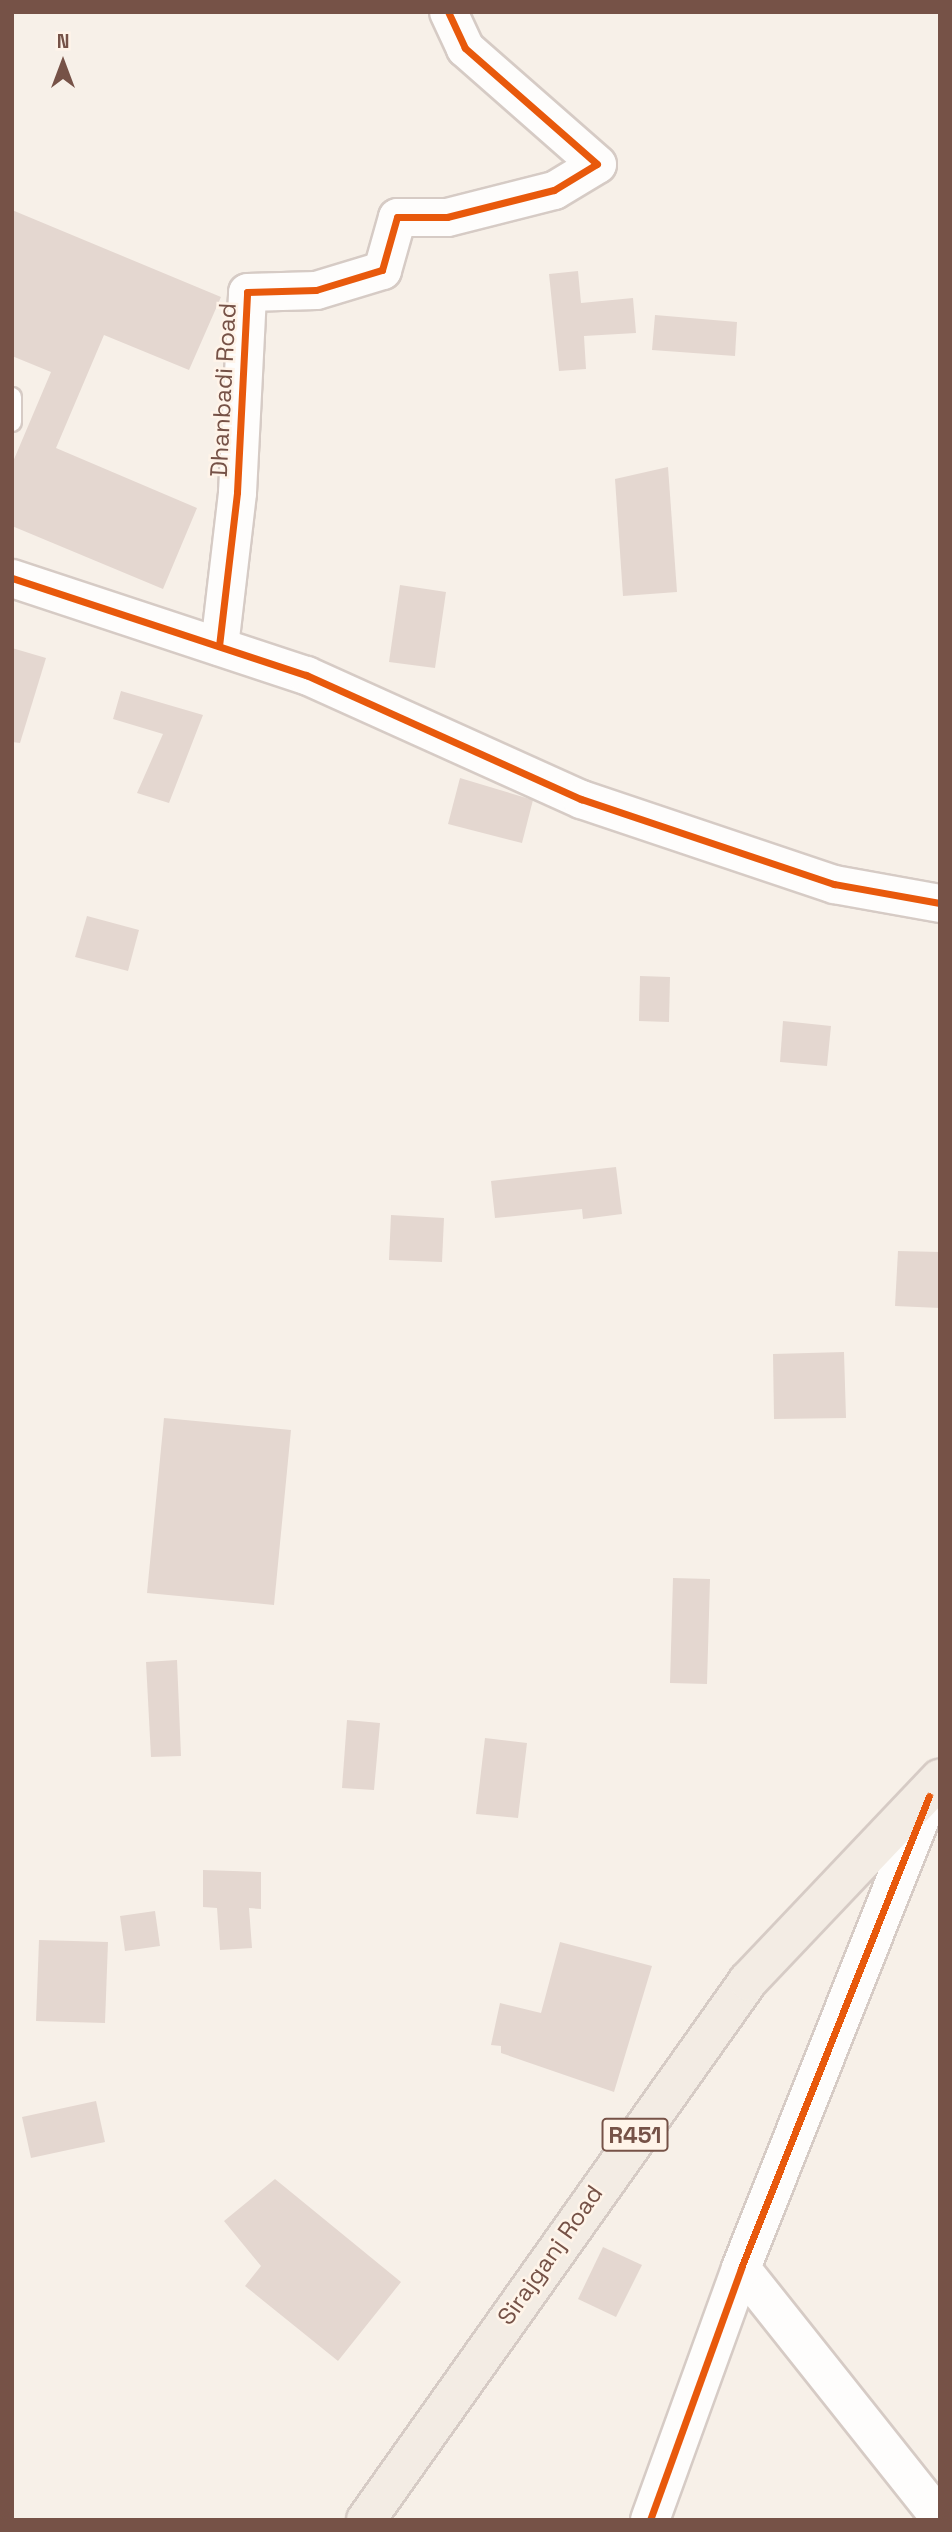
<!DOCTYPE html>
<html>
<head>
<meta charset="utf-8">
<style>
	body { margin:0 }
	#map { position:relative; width:952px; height:2532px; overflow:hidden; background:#f7f0e8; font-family:"Space Grotesk",sans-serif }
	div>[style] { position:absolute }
	.building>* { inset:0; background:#e4d7d0 }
	.roads { filter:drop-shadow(2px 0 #d6cbc5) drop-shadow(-2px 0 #d6cbc5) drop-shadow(0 2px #d6cbc5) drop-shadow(0 -2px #d6cbc5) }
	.lane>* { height:18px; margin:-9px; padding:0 9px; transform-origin:9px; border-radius:9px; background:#fefdfc }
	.street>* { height:37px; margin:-18.5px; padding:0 18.5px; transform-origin:18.5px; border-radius:18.5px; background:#fefdfc }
	.secondary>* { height:38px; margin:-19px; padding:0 19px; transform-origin:19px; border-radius:19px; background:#fefdfc }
	.primary>* { height:38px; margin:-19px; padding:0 19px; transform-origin:19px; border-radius:19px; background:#f3ece4 }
	.cycleway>* { height:7px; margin:-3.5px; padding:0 3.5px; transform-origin:3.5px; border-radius:3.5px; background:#e8590c }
	span { translate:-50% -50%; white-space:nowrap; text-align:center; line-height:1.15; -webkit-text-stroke:5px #fff4e9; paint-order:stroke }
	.shield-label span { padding:2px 5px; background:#fff4e9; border:2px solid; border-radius:5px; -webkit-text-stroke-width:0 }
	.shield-label { font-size:23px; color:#765247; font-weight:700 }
	.street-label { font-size:24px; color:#765247 }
	.frame { position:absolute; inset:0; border:14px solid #765247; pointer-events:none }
	.north { position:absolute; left:28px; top:28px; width:70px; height:70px; -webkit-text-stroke:5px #fff4e9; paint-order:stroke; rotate:0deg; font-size:19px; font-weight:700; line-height:28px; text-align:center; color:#765247 }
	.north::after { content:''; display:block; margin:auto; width:24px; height:32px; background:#765247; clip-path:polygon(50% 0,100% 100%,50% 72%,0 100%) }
</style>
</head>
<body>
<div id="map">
	<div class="building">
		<div style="clip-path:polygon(12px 210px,221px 297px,189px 370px,104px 335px,56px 448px,197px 508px,163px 589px,12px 526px,12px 464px,51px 372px,12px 356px)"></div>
		<div style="clip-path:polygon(578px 271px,581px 303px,633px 298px,636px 333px,584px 336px,586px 369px,559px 371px,549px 274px)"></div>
		<div style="clip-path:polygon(655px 315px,737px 322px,735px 356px,652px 350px)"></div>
		<div style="clip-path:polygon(668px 467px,677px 592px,623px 596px,615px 479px)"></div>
		<div style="clip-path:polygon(400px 585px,446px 592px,435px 668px,389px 662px)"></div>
		<div style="clip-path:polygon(12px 648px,46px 658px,20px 743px,12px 742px)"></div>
		<div style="clip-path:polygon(121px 691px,203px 715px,169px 803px,137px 793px,163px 734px,113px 719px)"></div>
		<div style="clip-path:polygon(460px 778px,533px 800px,522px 843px,448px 824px)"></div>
		<div style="clip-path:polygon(87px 916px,139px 930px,128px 971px,75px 957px)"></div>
		<div style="clip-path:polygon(640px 976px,670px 977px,669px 1022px,639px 1021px)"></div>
		<div style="clip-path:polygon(783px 1021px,831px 1026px,827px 1066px,780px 1062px)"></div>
		<div style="clip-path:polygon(616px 1167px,622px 1214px,583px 1219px,582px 1209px,495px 1218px,491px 1181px)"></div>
		<div style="clip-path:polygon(391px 1215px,444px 1218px,442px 1262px,389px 1260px)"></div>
		<div style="clip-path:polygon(898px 1251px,940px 1252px,940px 1308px,895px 1306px)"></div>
		<div style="clip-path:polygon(844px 1352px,846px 1418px,774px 1419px,773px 1354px)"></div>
		<div style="clip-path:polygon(164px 1418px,291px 1430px,274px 1605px,147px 1593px)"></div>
		<div style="clip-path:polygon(673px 1578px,710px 1579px,707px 1684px,670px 1683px)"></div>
		<div style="clip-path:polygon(177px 1660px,181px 1756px,151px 1757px,146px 1662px)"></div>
		<div style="clip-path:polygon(347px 1720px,380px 1723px,374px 1790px,342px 1788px)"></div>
		<div style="clip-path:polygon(485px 1738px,527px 1743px,518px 1818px,476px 1814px)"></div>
		<div style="clip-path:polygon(203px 1870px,261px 1872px,261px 1909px,249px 1908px,252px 1948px,220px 1950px,217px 1908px,203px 1907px)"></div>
		<div style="clip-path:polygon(155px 1911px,160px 1946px,125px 1951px,120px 1916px)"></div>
		<div style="clip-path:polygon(39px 1940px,108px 1942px,105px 2023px,36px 2021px)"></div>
		<div style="clip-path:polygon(560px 1942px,652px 1966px,614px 2092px,501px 2053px,501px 2046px,491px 2045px,500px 2003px,541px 2013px)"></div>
		<div style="clip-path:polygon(96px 2101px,105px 2142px,31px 2158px,22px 2117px)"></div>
		<div style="clip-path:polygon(275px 2179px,401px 2282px,338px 2361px,245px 2286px,261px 2266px,224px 2221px)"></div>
		<div style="clip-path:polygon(603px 2247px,642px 2265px,616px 2317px,578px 2299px)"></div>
	</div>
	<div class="roads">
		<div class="lane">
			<div style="left:12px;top:397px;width:25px;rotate:90deg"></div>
		</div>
		<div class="street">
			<div style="left:12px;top:578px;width:310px;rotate:18.3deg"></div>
			<div style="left:306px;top:675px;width:302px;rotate:24.3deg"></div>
			<div style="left:581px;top:799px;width:267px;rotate:18.6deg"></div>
			<div style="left:834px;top:884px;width:108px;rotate:10.2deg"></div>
			<div style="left:219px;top:646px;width:155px;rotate:-83.3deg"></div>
			<div style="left:237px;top:492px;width:200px;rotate:-87.1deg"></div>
			<div style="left:247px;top:292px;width:69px;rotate:-1.7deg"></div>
			<div style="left:316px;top:290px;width:69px;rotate:-16.9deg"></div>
			<div style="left:382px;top:270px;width:55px;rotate:-74.2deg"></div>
			<div style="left:397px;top:217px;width:50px"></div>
			<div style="left:447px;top:217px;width:110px;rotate:-14.2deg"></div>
			<div style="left:554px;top:190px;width:50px;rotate:-31.2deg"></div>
			<div style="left:597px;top:164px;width:176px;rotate:-138.7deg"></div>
			<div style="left:465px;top:48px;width:40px;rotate:-115deg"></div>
			<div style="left:741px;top:2268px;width:320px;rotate:51.5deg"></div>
		</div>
		<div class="secondary">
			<div style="left:650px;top:2520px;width:268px;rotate:-70.1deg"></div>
			<div style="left:741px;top:2268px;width:508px;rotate:-68.28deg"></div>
		</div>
		<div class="primary">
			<div style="left:366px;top:2520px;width:661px;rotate:-54.67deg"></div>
			<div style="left:748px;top:1981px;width:279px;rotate:-46.5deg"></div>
		</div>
	</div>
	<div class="cycleway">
		<div style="left:12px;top:578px;width:310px;rotate:18.3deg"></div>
		<div style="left:306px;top:675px;width:302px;rotate:24.3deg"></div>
		<div style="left:581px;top:799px;width:267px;rotate:18.6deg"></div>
		<div style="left:834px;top:884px;width:108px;rotate:10.2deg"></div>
		<div style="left:219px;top:646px;width:155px;rotate:-83.3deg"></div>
		<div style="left:237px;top:492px;width:200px;rotate:-87.1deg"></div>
		<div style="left:247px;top:292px;width:69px;rotate:-1.7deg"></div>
		<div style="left:316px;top:290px;width:69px;rotate:-16.9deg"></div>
		<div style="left:382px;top:270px;width:55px;rotate:-74.2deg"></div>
		<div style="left:397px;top:217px;width:50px"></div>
		<div style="left:447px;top:217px;width:110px;rotate:-14.2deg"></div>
		<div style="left:554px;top:190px;width:50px;rotate:-31.2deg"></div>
		<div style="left:597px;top:164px;width:176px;rotate:-138.7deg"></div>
		<div style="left:465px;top:48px;width:40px;rotate:-115deg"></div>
		<div style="left:650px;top:2520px;width:268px;rotate:-70.1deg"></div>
		<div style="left:741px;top:2268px;width:508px;rotate:-68.28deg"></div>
	</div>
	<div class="shield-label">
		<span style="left:635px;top:2135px">R451</span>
	</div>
	<div class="street-label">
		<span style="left:223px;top:390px;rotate:-87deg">Dhanbadi Road</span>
		<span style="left:550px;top:2255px;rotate:-55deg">Sirajganj Road</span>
	</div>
	<div class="frame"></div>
	<div class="north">N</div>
</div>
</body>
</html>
